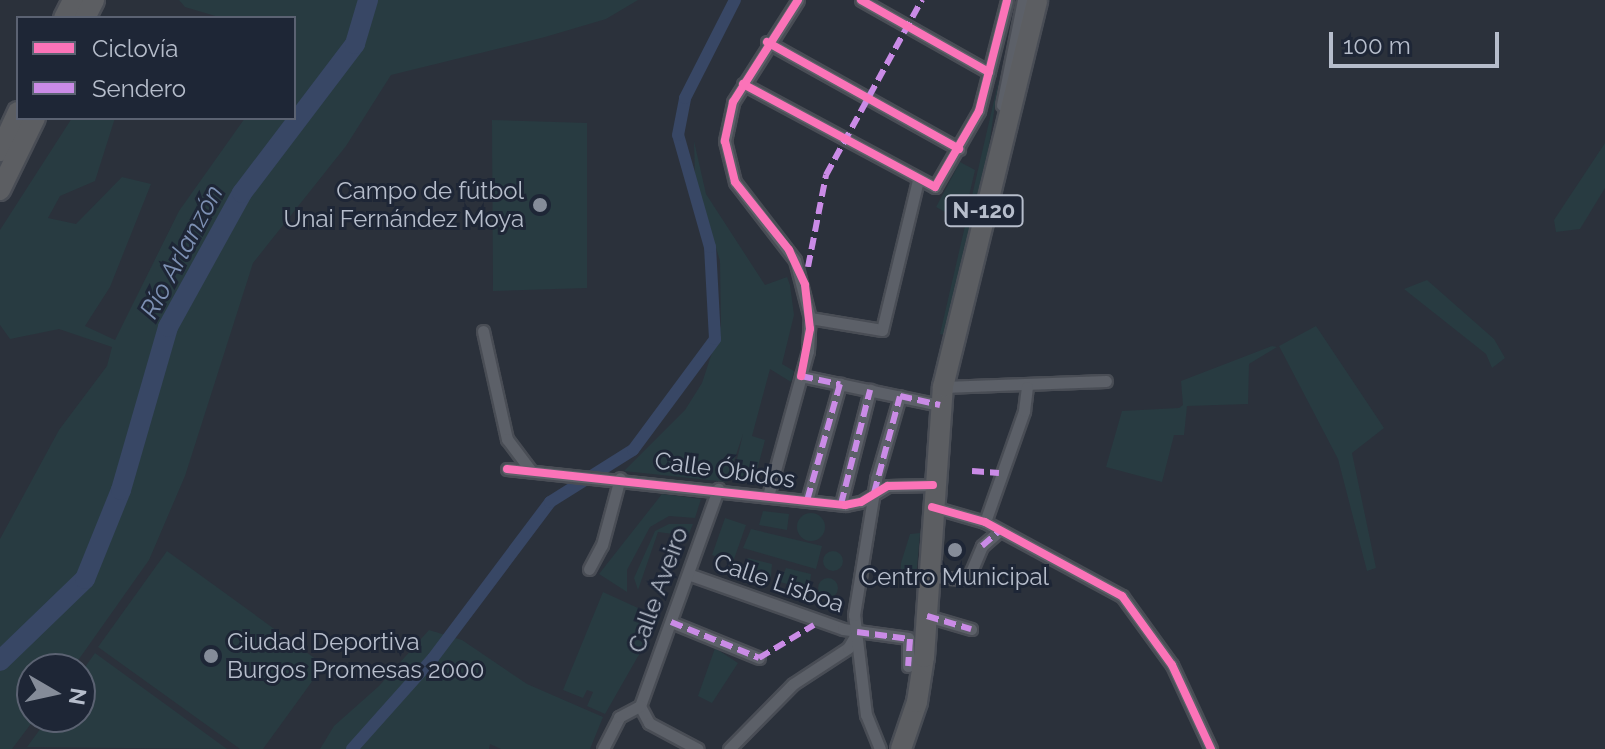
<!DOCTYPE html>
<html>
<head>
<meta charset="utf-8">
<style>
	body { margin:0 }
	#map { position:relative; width:1605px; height:749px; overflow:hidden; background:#2b313b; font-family:Raleway,sans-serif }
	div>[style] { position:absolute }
	.green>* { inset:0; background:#283b41 }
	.round { border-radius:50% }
	.canal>* { height:12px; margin:-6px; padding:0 6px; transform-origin:6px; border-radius:6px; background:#384765 }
	.river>* { height:20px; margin:-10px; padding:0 10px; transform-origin:10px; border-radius:10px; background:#384765 }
	.roads { filter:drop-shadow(2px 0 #494d55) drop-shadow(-2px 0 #494d55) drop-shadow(0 2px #494d55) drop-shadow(0 -2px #494d55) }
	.street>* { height:11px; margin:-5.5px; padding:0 5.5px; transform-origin:5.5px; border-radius:5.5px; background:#5c6068 }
	.highway>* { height:20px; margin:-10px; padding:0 10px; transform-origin:10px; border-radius:10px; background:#5c5e62 }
	.quiet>* { height:6px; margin-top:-3px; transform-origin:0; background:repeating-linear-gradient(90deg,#ca8be6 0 12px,transparent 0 18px) }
	.cycleway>* { height:8px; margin:-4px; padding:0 4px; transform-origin:4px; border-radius:4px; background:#fb73b8 }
	.dots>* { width:22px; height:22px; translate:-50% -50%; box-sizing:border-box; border:4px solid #1e2636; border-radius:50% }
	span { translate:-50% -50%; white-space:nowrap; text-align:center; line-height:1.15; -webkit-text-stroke:6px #1e2636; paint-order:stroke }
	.shield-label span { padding:2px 6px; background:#1e2636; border:2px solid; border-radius:6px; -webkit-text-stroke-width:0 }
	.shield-label { font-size:22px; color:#b6bdcb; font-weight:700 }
	.poi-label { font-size:24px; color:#b6bdcb }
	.right { translate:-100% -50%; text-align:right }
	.left { translate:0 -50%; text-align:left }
	.street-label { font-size:24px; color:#b6bdcb }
	.water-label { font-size:26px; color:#7d90b3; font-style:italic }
	.legend { position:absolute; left:16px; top:16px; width:280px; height:104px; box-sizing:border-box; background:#1e2636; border:2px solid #5b6272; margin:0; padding:10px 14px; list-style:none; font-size:24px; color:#b6bdcb }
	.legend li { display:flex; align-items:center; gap:16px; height:40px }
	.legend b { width:40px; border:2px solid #5b6272 }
	.north { position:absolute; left:16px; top:653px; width:80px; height:80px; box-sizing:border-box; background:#1e2636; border:2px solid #5b6272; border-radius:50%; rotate:99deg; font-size:22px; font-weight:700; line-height:32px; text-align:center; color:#b6bdcb }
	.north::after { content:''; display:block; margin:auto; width:28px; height:36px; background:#858c99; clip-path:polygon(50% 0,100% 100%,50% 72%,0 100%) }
	.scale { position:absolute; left:1329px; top:32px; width:170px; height:36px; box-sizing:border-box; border:4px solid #b6bdcb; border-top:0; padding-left:10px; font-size:24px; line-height:28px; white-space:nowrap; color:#b6bdcb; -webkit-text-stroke:6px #1e2636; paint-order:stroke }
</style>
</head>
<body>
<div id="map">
	<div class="green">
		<div style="clip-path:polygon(179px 0,638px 0,606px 19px,545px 37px,391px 75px,346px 146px,253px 263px,185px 476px,149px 560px,72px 669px,32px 669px,32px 717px,36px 717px,12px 749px,0 749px,0 539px,59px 430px,107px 366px,112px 347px,59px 329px,10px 339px,0 325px,0 230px,72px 118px,115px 118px,95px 181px,60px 196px,48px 218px,76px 224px,122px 177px,151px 184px,110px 287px,85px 326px,115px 340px,179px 211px,245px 118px,294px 118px,294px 18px,222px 18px,185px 7px)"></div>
		<div style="clip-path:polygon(999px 79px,988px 152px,944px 335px,940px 334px)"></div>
		<div style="clip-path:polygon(492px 120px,587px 123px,587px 288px,493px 291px)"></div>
		<div style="clip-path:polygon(694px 141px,706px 194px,765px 285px,787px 277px,790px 285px,794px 315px,782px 364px,794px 371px,791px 382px,770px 369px,752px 436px,765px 440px,754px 481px,733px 476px,743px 434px,727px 482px,624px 471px,685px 410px,702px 383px,721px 325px,720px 261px,695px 177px)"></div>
		<div style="clip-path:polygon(1605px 143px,1605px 188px,1580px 229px,1556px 232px,1554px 220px)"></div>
		<div style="clip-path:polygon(960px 162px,975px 170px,963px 222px,936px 207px)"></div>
		<div style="clip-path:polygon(1427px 280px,1494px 339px,1505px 358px,1492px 368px,1486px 354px,1404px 289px)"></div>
		<div style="clip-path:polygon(1316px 326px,1384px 428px,1352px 453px,1376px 568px,1367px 571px,1338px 459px,1279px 346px)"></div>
		<div style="clip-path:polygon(1272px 346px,1277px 347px,1249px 364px,1248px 404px,1187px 406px,1184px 435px,1174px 435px,1162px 482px,1106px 467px,1122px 411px,1179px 408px,1183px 405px,1181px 381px)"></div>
		<div style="clip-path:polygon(662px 494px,701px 499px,695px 518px,669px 516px,650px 527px,627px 570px,627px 592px,599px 574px)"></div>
		<div style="clip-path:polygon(763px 511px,789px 514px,787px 530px,759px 525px)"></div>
		<div class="round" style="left:797px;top:513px;width:28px;height:28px"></div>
		<div style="clip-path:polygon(725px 518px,746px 525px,733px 562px,712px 555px)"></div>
		<div style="clip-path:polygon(669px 524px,693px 524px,688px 536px,658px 532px,638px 590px,634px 578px,655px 531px)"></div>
		<div style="clip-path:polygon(751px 529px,822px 546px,816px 569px,743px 548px)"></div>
		<div style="clip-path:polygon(920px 533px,916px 579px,916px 581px,900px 576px,901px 563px,910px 534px)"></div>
		<div class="round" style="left:823px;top:551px;width:20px;height:20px"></div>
		<div style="clip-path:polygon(167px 551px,324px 665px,263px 749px,240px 749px,98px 647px)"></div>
		<div style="clip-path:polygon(748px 558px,772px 564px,771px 577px,744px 570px)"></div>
		<div style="clip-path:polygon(786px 568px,811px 574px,809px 590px,780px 582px)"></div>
		<div class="round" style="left:818px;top:578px;width:20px;height:20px"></div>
		<div style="clip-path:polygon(603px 592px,660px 618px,657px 624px,648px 619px,637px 639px,645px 644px,605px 714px,587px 706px,593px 692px,587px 690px,583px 698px,563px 690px)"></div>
		<div style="clip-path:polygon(429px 630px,462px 640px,527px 684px,603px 717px,590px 749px,501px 749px,490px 744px,489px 749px,320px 749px,334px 726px,379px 686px)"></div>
		<div style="clip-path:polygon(715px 648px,738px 663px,712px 703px,698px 696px)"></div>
		<div style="clip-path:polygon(95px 653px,227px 749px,27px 747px,49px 717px,80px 717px,80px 674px)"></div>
	</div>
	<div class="canal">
		<div style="left:352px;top:749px;width:122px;rotate:-48.3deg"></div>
		<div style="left:433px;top:658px;width:195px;rotate:-53.1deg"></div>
		<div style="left:550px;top:502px;width:98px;rotate:-32.1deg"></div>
		<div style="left:633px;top:450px;width:138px;rotate:-53.5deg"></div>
		<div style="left:715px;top:339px;width:92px;rotate:-93.1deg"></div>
		<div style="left:710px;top:247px;width:116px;rotate:-105.9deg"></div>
		<div style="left:678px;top:135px;width:38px;rotate:-79deg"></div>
		<div style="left:685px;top:98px;width:110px;rotate:-63deg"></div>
	</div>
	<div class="river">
		<div style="left:0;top:661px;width:118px;rotate:-44deg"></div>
		<div style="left:85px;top:579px;width:96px;rotate:-68deg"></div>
		<div style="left:121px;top:490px;width:170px;rotate:-73.9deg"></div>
		<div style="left:168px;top:327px;width:153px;rotate:-61.1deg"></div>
		<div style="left:242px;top:193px;width:187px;rotate:-52.8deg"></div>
		<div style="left:355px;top:44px;width:46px;rotate:-73.5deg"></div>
	</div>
	<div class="roads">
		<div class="street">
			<div style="left:861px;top:0;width:147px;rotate:29.4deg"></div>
			<div style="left:767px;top:42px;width:220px;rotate:29.1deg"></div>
			<div style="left:743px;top:84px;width:218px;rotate:28.2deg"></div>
			<div style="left:935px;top:187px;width:88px;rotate:-59.9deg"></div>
			<div style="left:979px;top:111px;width:114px;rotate:-75.8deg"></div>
			<div style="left:1002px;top:105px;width:107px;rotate:-78.7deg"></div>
			<div style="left:810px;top:318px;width:73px;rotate:9.5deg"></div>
			<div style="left:882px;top:330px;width:154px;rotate:-76.5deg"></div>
			<div style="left:483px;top:331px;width:111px;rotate:77.5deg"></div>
			<div style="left:507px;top:439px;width:40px;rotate:53deg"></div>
			<div style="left:801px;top:376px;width:142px;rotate:11.8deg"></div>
			<div style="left:943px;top:387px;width:163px;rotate:-2.1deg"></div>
			<div style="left:507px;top:469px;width:340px;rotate:6.1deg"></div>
			<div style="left:845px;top:505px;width:16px;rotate:-11deg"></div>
			<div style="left:861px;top:502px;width:31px;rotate:-31deg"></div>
			<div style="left:888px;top:486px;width:45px;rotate:-1.3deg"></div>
			<div style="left:768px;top:496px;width:150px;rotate:-74.6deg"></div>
			<div style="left:808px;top:351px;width:33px;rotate:-87deg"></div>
			<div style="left:810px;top:318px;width:60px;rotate:-104.5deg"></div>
			<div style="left:795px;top:260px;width:98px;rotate:-127.6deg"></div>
			<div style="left:735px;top:182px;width:42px;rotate:-103.7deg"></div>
			<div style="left:725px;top:141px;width:40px;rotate:-78deg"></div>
			<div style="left:733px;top:102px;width:121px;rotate:-57.5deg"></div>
			<div style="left:807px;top:501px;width:122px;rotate:-74.2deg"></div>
			<div style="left:841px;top:504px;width:118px;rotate:-75.7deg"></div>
			<div style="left:933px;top:507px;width:54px;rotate:16.1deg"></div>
			<div style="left:985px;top:522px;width:156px;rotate:28.4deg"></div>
			<div style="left:1122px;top:596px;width:85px;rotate:54.1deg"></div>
			<div style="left:1172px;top:665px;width:93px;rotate:65.1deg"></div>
			<div style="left:985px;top:522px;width:118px;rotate:-70.6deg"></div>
			<div style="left:1024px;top:411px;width:24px;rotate:-83deg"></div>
			<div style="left:589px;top:569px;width:27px;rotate:-62deg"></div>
			<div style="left:602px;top:545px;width:69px;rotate:-75deg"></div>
			<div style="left:688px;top:574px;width:164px;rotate:19.5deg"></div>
			<div style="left:843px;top:629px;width:66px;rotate:7.9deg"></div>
			<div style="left:908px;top:638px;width:28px;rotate:90deg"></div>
			<div style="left:929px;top:577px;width:39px;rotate:3deg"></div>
			<div style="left:968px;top:579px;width:36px;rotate:-67deg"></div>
			<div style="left:982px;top:546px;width:23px;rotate:-41deg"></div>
			<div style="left:927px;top:616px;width:46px;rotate:16.5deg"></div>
			<div style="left:671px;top:622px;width:95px;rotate:22.2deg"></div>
			<div style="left:640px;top:706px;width:231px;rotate:-70.2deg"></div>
			<div style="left:640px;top:706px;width:19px;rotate:62deg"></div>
			<div style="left:649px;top:723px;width:55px;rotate:28deg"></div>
			<div style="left:603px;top:749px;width:36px;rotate:-63deg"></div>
			<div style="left:619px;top:717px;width:24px;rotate:-28deg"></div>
			<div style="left:729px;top:749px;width:91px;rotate:-45.4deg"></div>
			<div style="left:793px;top:684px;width:66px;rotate:-33.2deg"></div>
			<div style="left:848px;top:648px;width:17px;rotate:-59deg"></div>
			<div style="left:880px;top:749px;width:37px;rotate:-112deg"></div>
			<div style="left:866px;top:715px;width:101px;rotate:-96.8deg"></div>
			<div style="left:854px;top:615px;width:138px;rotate:-80.8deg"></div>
			<div style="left:876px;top:479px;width:86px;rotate:-73.9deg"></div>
		</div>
		<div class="highway">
			<div style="left:64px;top:18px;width:20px;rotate:-63deg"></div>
			<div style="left:85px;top:18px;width:20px;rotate:-63deg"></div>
			<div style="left:0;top:151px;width:43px;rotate:-65.2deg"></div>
			<div style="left:0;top:190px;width:80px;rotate:-64.1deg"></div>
			<div style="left:901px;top:749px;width:50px;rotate:-71.2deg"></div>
			<div style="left:917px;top:702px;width:46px;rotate:-81.2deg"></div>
			<div style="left:924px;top:657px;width:271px;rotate:-86deg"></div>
			<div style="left:943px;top:387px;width:398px;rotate:-76.3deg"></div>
		</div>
	</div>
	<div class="quiet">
		<div style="left:808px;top:267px;width:94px;rotate:-78.9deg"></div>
		<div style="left:826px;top:175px;width:200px;rotate:-61.3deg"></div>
		<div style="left:801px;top:376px;width:40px;rotate:12deg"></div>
		<div style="left:840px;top:384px;width:122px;rotate:105.8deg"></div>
		<div style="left:972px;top:471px;width:27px;rotate:4deg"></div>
		<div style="left:874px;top:493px;width:100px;rotate:-75deg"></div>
		<div style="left:900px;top:396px;width:41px;rotate:12.7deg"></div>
		<div style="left:841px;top:504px;width:118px;rotate:-75.7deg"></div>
		<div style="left:982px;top:546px;width:23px;rotate:-41deg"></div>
		<div style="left:927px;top:616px;width:46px;rotate:16.5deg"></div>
		<div style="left:671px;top:622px;width:95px;rotate:22.2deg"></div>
		<div style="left:759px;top:658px;width:64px;rotate:-31deg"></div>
		<div style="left:857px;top:632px;width:53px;rotate:7.5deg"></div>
		<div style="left:910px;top:639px;width:27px;rotate:94deg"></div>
	</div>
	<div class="cycleway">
		<div style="left:798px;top:0;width:121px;rotate:122.5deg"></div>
		<div style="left:733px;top:102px;width:40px;rotate:102deg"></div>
		<div style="left:725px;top:141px;width:42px;rotate:76.3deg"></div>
		<div style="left:735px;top:182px;width:87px;rotate:51.5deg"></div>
		<div style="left:789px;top:250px;width:38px;rotate:65deg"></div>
		<div style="left:805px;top:285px;width:44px;rotate:83.5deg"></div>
		<div style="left:810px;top:329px;width:48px;rotate:100.8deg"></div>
		<div style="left:861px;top:0;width:147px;rotate:29.4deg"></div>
		<div style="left:767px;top:42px;width:220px;rotate:29.1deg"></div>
		<div style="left:743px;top:84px;width:218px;rotate:28.2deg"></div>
		<div style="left:935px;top:187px;width:88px;rotate:-59.9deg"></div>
		<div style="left:979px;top:111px;width:114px;rotate:-75.8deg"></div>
		<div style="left:507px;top:469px;width:340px;rotate:6.1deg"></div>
		<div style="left:845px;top:505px;width:16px;rotate:-11deg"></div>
		<div style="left:861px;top:502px;width:31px;rotate:-31deg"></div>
		<div style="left:888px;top:486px;width:45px;rotate:-1.3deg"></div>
		<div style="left:932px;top:507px;width:55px;rotate:15.8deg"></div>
		<div style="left:985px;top:522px;width:156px;rotate:28.4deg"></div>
		<div style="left:1122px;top:596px;width:85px;rotate:54.1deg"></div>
		<div style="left:1172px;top:665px;width:93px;rotate:65.1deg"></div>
	</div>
	<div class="dots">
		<div style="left:540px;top:205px;background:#858c99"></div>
		<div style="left:955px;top:550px;background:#858c99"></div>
		<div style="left:211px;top:656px;background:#858c99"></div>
	</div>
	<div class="shield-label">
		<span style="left:984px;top:211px">N-120</span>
	</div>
	<div class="poi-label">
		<span class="right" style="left:524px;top:205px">Campo de fútbol<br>Unai Fernández Moya</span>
		<span style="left:955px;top:577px">Centro Municipal</span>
		<span class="left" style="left:227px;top:656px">Ciudad Deportiva<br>Burgos Promesas 2000</span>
	</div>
	<div class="street-label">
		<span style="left:725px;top:470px;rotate:8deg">Calle Óbidos</span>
		<span style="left:779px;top:583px;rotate:19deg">Calle Lisboa</span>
		<span style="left:658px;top:590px;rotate:-70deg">Calle Aveiro</span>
	</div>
	<div class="water-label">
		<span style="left:182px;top:252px;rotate:-62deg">Río Arlanzón</span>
	</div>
	<ul class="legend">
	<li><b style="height:10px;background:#fb73b8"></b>Ciclovía</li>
	<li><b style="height:10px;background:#ca8be6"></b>Sendero</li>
	</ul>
	<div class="north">N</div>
	<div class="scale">100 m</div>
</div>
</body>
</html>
